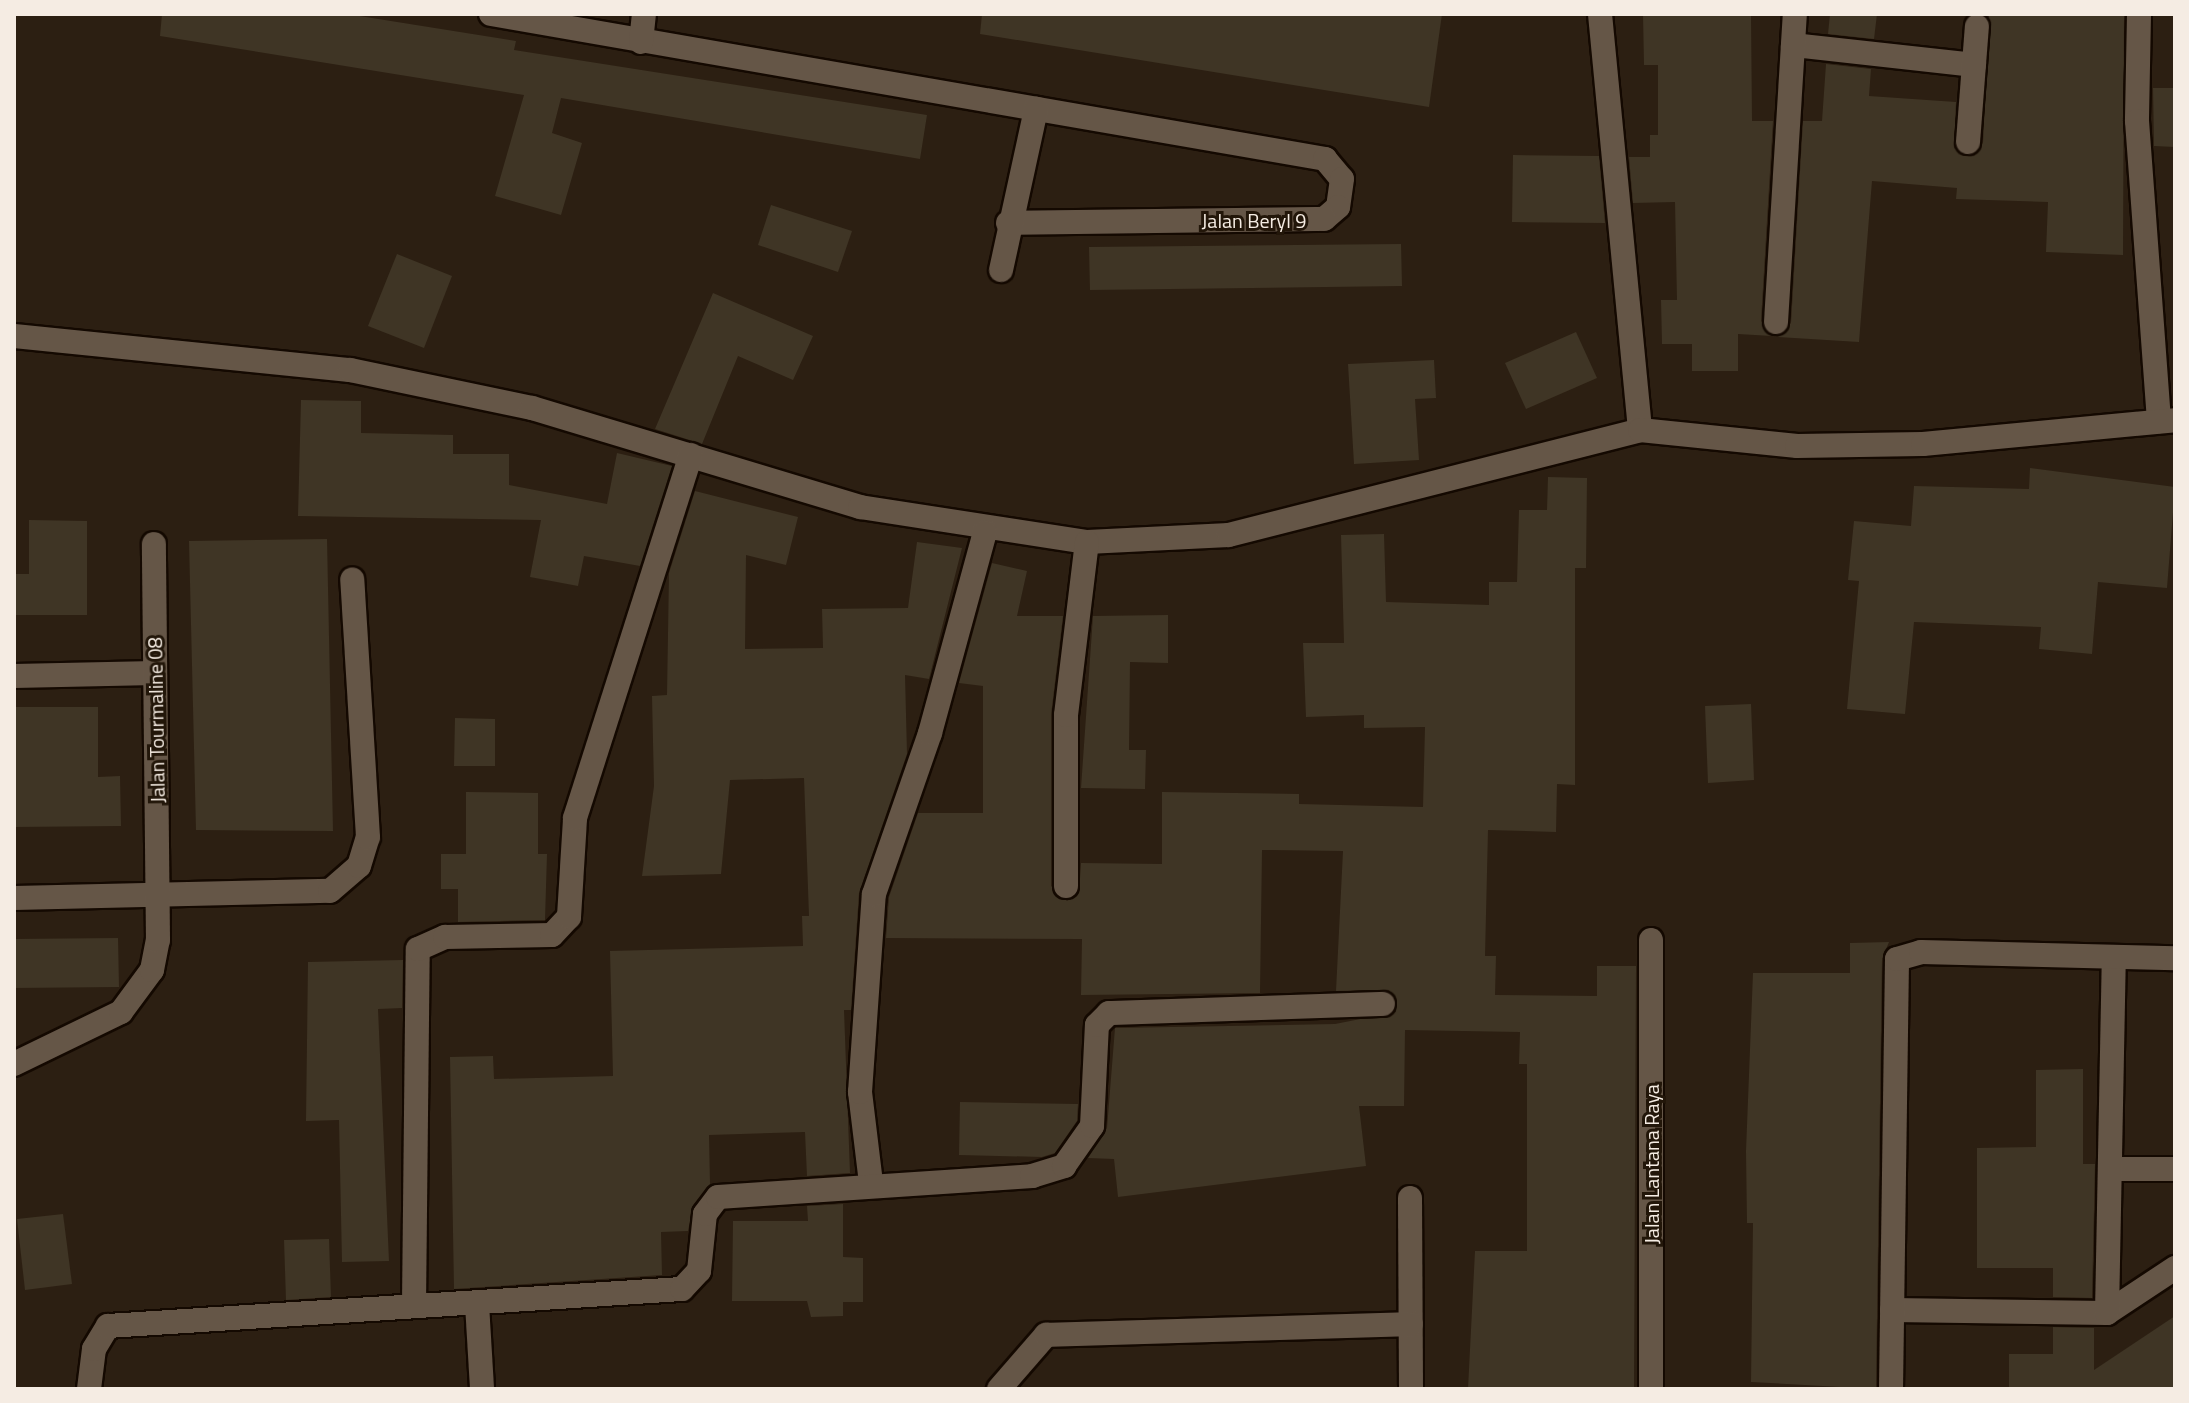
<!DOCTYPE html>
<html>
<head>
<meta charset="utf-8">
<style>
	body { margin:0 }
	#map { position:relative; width:2189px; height:1403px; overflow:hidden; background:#2c1f12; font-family:"Titillium Web",sans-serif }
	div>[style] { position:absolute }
	.building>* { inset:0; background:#3f3525 }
	.roads { filter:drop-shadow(2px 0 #140901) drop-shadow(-2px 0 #140901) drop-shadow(0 2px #140901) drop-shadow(0 -2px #140901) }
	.minor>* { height:24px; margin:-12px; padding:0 12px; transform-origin:12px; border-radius:12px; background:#655647 }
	span { translate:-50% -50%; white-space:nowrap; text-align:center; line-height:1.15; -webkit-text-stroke:6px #221609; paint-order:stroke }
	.street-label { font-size:20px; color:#f5ece3 }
	.frame { position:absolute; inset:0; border:16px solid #f5ece3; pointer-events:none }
</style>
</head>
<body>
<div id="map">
	<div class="building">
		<div style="clip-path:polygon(162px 14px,347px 14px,516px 41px,514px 50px,927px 115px,920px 159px,561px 98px,552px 133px,582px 143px,561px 215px,495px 196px,524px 95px,160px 36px)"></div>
		<div style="clip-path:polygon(982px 14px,1442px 14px,1429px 107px,980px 34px)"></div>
		<div style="clip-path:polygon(1643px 14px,1751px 14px,1752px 121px,1773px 121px,1761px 321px,1772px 336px,1738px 334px,1738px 371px,1692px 371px,1692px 344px,1662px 344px,1661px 300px,1677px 300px,1675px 202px,1633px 203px,1629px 157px,1650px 157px,1650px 135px,1658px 135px,1658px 65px,1644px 65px)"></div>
		<div style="clip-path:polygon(1830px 14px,1877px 14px,1874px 39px,1828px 34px)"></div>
		<div style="clip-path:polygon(1989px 14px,2124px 14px,2123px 255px,2046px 252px,2048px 202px,1956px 199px,1957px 188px,1872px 181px,1859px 342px,1778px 337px,1791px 323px,1803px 121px,1822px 121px,1826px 64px,1871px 69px,1869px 96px,1956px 102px,1954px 148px,1974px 156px,1983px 143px)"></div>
		<div style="clip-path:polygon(2153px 88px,2175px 88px,2175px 147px,2154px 146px)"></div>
		<div style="clip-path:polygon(1513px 155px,1599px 156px,1605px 223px,1512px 222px)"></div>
		<div style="clip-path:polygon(771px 205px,852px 231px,838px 272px,758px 245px)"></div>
		<div style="clip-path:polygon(1401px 244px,1402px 286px,1090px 290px,1089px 247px)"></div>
		<div style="clip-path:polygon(397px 254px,452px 276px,424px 348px,368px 326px)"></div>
		<div style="clip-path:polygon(713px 293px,813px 336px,793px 380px,738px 356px,702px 444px,655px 429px)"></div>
		<div style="clip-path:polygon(1576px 332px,1597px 378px,1526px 409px,1505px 363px)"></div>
		<div style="clip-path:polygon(1434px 360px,1436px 398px,1415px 399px,1419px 460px,1354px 464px,1348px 364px)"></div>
		<div style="clip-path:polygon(301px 400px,361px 401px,361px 433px,453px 435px,453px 454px,509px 454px,509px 485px,607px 504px,617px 453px,672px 466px,640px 566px,584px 556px,578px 586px,530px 577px,541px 520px,298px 516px)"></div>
		<div style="clip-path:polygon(2030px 468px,2175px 487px,2167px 588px,2098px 582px,2092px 654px,2039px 649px,2041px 627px,1914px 622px,1905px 714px,1847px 709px,1859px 581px,1848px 580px,1854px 521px,1911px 526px,1914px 486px,2029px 489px)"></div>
		<div style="clip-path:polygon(1548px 477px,1587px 478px,1586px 568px,1575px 568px,1575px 785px,1557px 784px,1556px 832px,1488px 830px,1485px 956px,1496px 956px,1495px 995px,1597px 996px,1597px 966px,1636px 966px,1634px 1389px,1468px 1389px,1475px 1251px,1527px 1251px,1527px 1064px,1519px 1064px,1520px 1032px,1405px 1030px,1404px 1106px,1359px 1106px,1366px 1166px,1118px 1197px,1114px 1159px,1088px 1158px,1107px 1128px,1115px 1028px,1335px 1024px,1396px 1012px,1389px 990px,1336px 991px,1343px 851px,1262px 850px,1260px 993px,1081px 995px,1082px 939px,886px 938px,889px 897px,918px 813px,983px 813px,983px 686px,959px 683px,992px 563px,1027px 571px,1017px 616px,1063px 616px,1051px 715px,1051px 886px,1067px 901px,1079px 893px,1081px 863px,1162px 864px,1162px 792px,1299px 794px,1299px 804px,1423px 807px,1425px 727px,1364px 728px,1364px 715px,1306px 717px,1303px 643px,1344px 643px,1341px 535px,1384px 534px,1386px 602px,1489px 605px,1489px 582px,1517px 582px,1519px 510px,1547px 510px)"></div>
		<div style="clip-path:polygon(695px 491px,798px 517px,786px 565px,746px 555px,745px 649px,823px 648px,822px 609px,908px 608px,917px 542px,962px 548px,929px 679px,905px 675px,907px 754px,859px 893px,851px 1010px,844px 1010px,850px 1173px,807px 1176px,805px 1132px,709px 1135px,710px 1184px,693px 1206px,688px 1231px,661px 1232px,662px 1275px,454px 1289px,450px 1057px,493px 1056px,494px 1079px,613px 1076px,610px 951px,803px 946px,802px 916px,809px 916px,804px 778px,730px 780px,721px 874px,642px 876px,654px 786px,652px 696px,667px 695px,669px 573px)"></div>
		<div style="clip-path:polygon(29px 520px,87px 521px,87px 615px,14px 615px,14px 574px,29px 574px)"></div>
		<div style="clip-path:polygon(327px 539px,333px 831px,196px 830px,189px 541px)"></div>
		<div style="clip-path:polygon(1168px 615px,1168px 663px,1130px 662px,1129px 750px,1146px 750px,1145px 789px,1081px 788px,1093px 616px)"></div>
		<div style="clip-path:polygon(1751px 704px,1754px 780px,1708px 783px,1705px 706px)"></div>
		<div style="clip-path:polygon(14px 707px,98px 707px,98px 777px,120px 776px,121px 826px,14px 827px)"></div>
		<div style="clip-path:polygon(455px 718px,495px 719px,495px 766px,454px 766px)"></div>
		<div style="clip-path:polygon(466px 792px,538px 793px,538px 854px,547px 854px,545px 920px,458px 922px,458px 889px,441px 889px,441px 854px,466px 854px)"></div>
		<div style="clip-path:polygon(118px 938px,119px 987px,14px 988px,14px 939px)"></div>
		<div style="clip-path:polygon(1889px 942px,1882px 959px,1876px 1389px,1751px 1382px,1753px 1223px,1747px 1223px,1746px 1151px,1753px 973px,1850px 973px,1850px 943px)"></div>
		<div style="clip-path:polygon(403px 960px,402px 1008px,378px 1009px,389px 1261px,342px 1262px,339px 1120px,306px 1121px,308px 962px)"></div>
		<div style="clip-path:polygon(2083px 1069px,2083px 1164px,2095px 1164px,2092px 1298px,2053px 1297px,2053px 1268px,1977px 1268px,1977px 1148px,2036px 1147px,2036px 1070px)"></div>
		<div style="clip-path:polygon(960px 1102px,1078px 1104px,1077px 1121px,1055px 1153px,1042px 1157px,959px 1155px)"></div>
		<div style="clip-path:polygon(843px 1204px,843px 1257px,863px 1258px,863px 1302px,843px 1302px,843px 1316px,811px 1317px,807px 1301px,732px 1301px,733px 1221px,808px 1221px,807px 1206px)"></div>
		<div style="clip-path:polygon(63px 1214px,72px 1284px,25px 1290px,17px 1219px)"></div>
		<div style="clip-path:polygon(329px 1239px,331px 1297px,286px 1300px,284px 1240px)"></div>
		<div style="clip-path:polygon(2175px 1316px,2175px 1389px,2009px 1389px,2009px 1354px,2053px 1354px,2053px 1327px,2094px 1328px,2094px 1370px)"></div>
	</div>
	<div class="roads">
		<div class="minor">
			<div style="left:491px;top:14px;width:847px;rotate:9.86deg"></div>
			<div style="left:1325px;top:159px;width:26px;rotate:50deg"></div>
			<div style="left:1342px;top:179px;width:28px;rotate:98deg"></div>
			<div style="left:1338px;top:207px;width:18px;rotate:139deg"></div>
			<div style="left:1324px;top:219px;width:316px;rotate:179.3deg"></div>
			<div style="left:1600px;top:14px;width:418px;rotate:84.5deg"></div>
			<div style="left:2139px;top:14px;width:107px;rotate:91.1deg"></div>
			<div style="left:2137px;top:121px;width:301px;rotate:85.8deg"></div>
			<div style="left:641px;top:42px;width:28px;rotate:-84deg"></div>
			<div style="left:1793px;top:45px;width:182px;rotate:6.3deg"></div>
			<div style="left:1968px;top:142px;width:116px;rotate:-85.6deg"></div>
			<div style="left:1001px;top:270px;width:165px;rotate:-77.7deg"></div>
			<div style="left:1776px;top:322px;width:309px;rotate:-86.5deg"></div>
			<div style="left:14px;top:336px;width:338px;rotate:5.8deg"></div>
			<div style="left:350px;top:370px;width:186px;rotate:11.8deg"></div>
			<div style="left:532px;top:408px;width:343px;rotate:16.8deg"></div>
			<div style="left:860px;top:507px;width:230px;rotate:8.8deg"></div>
			<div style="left:1087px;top:542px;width:142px;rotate:-2.8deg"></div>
			<div style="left:1229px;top:535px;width:424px;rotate:-14.3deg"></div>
			<div style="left:1640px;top:430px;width:158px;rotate:5.8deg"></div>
			<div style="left:1797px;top:446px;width:126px;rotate:-0.9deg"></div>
			<div style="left:1923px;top:444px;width:253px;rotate:-5.4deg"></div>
			<div style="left:14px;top:676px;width:141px;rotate:-1.2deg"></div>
			<div style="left:1066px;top:886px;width:171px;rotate:-90deg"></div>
			<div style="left:1066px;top:715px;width:174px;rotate:-83.1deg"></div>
			<div style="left:14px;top:898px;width:316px;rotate:-1.3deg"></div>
			<div style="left:330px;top:891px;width:38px;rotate:-41deg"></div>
			<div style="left:359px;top:866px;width:30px;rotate:-73deg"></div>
			<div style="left:368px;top:837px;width:258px;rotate:-93.5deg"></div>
			<div style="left:1651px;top:940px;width:449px;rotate:90deg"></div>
			<div style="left:14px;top:1064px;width:119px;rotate:-25.9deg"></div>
			<div style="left:121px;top:1012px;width:52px;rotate:-53.6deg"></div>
			<div style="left:152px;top:970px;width:31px;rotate:-79deg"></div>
			<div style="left:158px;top:940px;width:396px;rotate:-90.6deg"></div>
			<div style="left:2110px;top:1169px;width:65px"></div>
			<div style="left:871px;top:1183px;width:92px;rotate:-96.9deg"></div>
			<div style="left:860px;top:1092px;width:198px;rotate:-86deg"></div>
			<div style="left:874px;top:894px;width:170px;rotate:-70.8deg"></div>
			<div style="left:930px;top:733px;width:208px;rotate:-74.7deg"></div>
			<div style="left:1410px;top:1198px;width:191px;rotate:89.7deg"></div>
			<div style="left:477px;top:1304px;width:85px;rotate:86.6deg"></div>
			<div style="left:414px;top:1305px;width:356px;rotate:-89.4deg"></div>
			<div style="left:418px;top:949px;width:30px;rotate:-24deg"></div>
			<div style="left:445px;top:937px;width:107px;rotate:-1.1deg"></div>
			<div style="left:552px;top:935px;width:25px;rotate:-47deg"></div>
			<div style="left:569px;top:917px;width:99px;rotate:-86.5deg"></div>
			<div style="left:575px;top:818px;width:381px;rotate:-72.3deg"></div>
			<div style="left:1892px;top:1310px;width:215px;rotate:0.8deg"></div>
			<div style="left:2107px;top:1313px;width:82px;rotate:-33.5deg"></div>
			<div style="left:2107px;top:1313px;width:354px;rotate:-88.9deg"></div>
			<div style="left:89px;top:1389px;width:40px;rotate:-82.9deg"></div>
			<div style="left:94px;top:1349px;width:27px;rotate:-59deg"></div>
			<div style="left:108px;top:1326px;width:575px;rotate:-3.69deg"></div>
			<div style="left:682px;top:1289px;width:25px;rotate:-47deg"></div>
			<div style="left:699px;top:1271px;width:57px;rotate:-84deg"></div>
			<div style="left:705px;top:1214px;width:21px;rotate:-53deg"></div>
			<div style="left:718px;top:1197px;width:315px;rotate:-3.8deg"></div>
			<div style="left:1032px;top:1176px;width:34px;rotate:-17deg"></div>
			<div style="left:1064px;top:1166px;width:49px;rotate:-55deg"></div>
			<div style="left:1092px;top:1126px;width:101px;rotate:-87.2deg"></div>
			<div style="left:1097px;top:1025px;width:17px;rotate:-45deg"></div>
			<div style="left:1109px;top:1013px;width:274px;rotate:-1.9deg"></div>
			<div style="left:999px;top:1389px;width:72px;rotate:-49deg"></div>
			<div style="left:1046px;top:1335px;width:365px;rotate:-1.7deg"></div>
			<div style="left:1891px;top:1389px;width:430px;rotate:-89.2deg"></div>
			<div style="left:1897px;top:959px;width:25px;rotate:-16deg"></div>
			<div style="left:1921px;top:952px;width:254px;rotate:1.4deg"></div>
		</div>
	</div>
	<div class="street-label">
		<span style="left:1254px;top:220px">Jalan Beryl 9</span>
		<span style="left:156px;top:720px;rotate:-91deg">Jalan Tourmaline 08</span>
		<span style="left:1651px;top:1164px;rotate:-90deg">Jalan Lantana Raya</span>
	</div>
	<div class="frame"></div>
</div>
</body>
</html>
